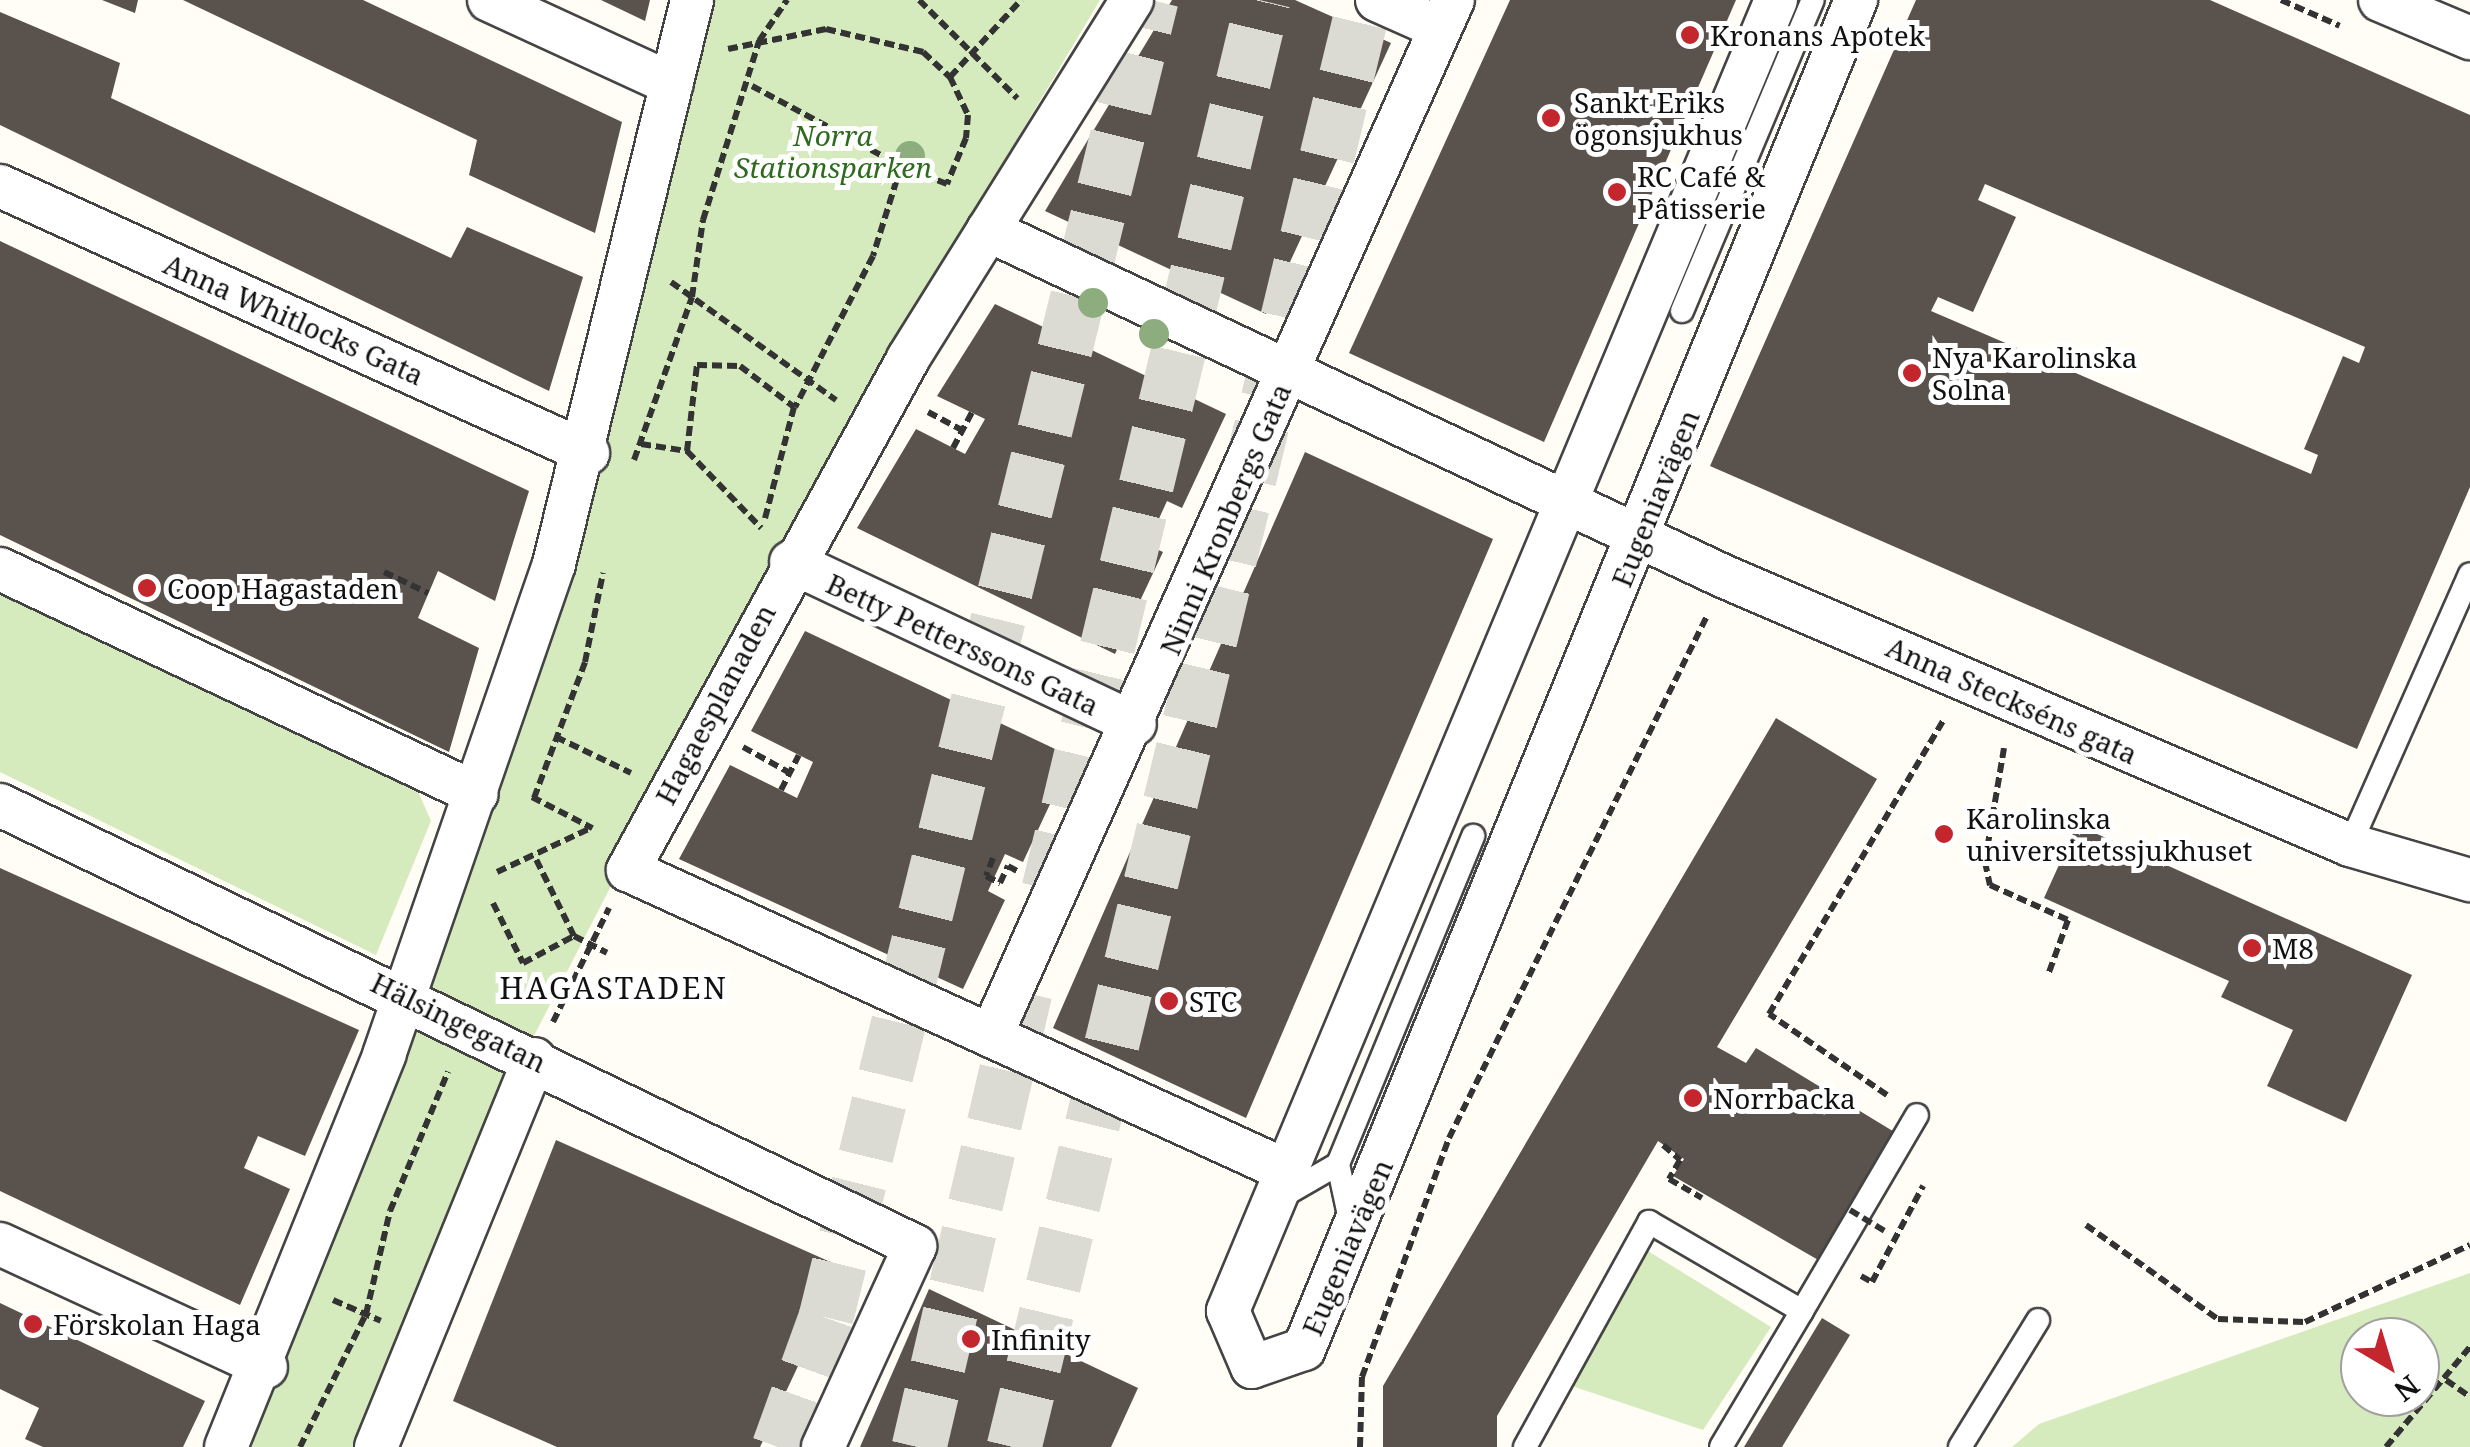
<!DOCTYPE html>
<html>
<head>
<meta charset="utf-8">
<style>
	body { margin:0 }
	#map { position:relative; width:2470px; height:1447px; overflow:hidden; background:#fffdf5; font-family:"Noto Serif",serif }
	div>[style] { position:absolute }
	.green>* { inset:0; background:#d5ebbd }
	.building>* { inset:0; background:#5a524d }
	.highway-tunnel>* { height:55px; margin-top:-27.5px; transform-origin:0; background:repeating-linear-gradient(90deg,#dbdad3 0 55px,transparent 0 83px) }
	.path>* { height:6px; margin-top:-3px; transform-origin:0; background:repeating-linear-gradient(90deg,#333 0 10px,transparent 0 15px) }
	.roads { filter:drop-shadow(2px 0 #444) drop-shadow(-2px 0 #444) drop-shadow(0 2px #444) drop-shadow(0 -2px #444) }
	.lane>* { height:22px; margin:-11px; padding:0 11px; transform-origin:11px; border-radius:11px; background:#fff }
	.street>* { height:42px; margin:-21px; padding:0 21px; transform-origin:21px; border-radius:21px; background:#fff }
	.path-bridge>* { height:6px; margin-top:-3px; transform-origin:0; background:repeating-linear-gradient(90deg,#333 0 10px,transparent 0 15px) }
	.trees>* { width:30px; height:30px; margin:-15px; border-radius:50%; background:#8dad7f }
	.dots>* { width:28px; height:28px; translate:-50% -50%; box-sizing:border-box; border:5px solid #fff; border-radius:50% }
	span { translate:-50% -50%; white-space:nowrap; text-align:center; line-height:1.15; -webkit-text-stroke:10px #fff; paint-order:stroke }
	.poi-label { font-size:28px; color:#111 }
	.left { translate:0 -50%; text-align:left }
	.park-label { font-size:28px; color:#2f6b1f; font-style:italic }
	.street-label { font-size:28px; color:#111 }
	.neighbourhood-label { font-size:30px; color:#111; letter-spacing:2.5px }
	.north { position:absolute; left:2340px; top:1317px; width:100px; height:100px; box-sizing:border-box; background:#fff; border:2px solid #a0a0a0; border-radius:50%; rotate:142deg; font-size:28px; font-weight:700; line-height:40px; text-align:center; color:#111 }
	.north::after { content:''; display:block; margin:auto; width:35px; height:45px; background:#c4262e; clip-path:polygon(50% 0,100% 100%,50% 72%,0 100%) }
</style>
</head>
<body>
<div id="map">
	<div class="green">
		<div style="clip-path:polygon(713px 0,1100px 0,854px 413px,519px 1065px,353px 1447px,252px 1447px,593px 454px)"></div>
		<div style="clip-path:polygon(0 590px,417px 789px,431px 821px,376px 955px,0 772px)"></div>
		<div style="clip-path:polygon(1648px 1251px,1771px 1327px,1703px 1430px,1566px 1384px)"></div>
		<div style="clip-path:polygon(evenodd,2470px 1273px,2470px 1447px,2012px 1447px,2039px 1424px,2470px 1273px,2420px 1337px,2420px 1397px,2360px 1397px,2360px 1337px,2420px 1337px)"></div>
	</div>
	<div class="building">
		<div style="clip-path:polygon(102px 0,138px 0,135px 13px)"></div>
		<div style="clip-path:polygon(183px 0,363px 0,622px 122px,595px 233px,469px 175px,477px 140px)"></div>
		<div style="clip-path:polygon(601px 0,650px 0,645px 21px)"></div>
		<div style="clip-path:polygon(1172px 0,1295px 0,1391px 43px,1266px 314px,1045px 211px)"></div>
		<div style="clip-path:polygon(1510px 0,1736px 0,1544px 442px,1349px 353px)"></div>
		<div style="clip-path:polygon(evenodd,1916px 0,2210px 0,2470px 115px,2470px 487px,2357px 749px,1710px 466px,1916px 0,1985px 184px,2365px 347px,2359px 363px,2343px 356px,2304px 449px,2318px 455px,2311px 474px,1931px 311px,1938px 297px,1973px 312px,2016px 217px,1978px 200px,1985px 184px)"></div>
		<div style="clip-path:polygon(0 12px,120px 63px,111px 98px,451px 258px,467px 227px,583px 277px,549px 391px,0 125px)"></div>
		<div style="clip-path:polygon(0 241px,529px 491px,495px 601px,438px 571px,418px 618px,479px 648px,449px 752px,0 535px)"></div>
		<div style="clip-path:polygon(995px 304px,1226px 414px,1182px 508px,1167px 501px,1147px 545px,1163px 552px,1115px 654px,857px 528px,916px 429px,965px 454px,985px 419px,937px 396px)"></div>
		<div style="clip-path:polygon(1305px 452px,1493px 539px,1246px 1118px,1053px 1028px)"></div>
		<div style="clip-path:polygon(805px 631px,1072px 757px,1023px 862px,1005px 854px,988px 891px,1005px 900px,963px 989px,679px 859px,730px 765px,797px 798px,813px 762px,751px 731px)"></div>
		<div style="clip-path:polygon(1776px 718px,1877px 779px,1717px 1047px,1746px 1063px,1756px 1048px,1896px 1133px,1820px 1261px,1673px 1176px,1684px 1159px,1658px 1141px,1497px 1416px,1497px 1447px,1383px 1447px,1383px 1386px)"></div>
		<div style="clip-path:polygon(2077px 825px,2412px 975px,2346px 1122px,2267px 1086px,2293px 1030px,2221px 997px,2229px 981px,2044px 898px)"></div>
		<div style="clip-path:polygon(0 868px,359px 1030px,305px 1156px,258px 1136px,244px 1168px,290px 1189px,240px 1305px,0 1191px)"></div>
		<div style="clip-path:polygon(556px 1140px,844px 1268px,760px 1447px,557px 1447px,453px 1401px)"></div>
		<div style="clip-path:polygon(929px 1289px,1138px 1388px,1111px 1447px,860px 1447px)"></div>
		<div style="clip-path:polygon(0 1303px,205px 1401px,183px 1447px,43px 1447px,25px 1439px,39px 1408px,0 1389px)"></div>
		<div style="clip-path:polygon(1822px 1318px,1850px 1335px,1782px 1447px,1744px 1447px)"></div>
	</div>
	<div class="highway-tunnel">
		<div style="left:1049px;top:889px;width:914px;rotate:-76.47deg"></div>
		<div style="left:779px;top:1447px;width:138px;rotate:-70.1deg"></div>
		<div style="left:826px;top:1317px;width:1357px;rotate:-76.14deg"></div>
		<div style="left:919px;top:1447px;width:467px;rotate:-76.9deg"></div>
		<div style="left:1014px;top:1447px;width:1489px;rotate:-76.37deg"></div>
	</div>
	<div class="path">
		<div style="left:919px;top:0;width:139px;rotate:45deg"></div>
		<div style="left:2281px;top:0;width:64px;rotate:23.8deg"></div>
		<div style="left:728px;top:49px;width:100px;rotate:-11.5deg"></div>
		<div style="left:826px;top:29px;width:100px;rotate:13.3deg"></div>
		<div style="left:923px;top:52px;width:37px;rotate:43deg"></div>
		<div style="left:950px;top:77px;width:42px;rotate:64.7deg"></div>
		<div style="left:968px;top:115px;width:23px;rotate:95deg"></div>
		<div style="left:966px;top:138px;width:50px;rotate:112.4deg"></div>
		<div style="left:947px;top:184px;width:49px;rotate:-158.6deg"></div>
		<div style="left:950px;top:77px;width:105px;rotate:-47.3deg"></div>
		<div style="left:752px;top:86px;width:169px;rotate:28.2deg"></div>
		<div style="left:901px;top:166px;width:94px;rotate:107.3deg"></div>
		<div style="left:873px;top:256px;width:170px;rotate:117.3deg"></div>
		<div style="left:671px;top:282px;width:203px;rotate:35.6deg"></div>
		<div style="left:928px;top:412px;width:38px;rotate:28deg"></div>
		<div style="left:641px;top:444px;width:47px;rotate:8.7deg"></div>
		<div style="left:687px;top:451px;width:87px;rotate:-83.4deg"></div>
		<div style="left:697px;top:365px;width:43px;rotate:1.3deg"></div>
		<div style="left:740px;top:366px;width:68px;rotate:37.2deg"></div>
		<div style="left:794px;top:407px;width:115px;rotate:104.6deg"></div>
		<div style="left:953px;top:448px;width:40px;rotate:-62deg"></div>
		<div style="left:687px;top:451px;width:107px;rotate:46.1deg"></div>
		<div style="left:634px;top:460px;width:173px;rotate:-70.4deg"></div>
		<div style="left:692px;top:297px;width:78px;rotate:-81.9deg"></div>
		<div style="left:703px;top:220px;width:188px;rotate:-72.6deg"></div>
		<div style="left:759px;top:41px;width:50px;rotate:-55.7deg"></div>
		<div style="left:384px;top:572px;width:49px;rotate:25.5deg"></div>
		<div style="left:556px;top:737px;width:83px;rotate:25.6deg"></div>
		<div style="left:743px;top:747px;width:54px;rotate:29deg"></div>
		<div style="left:2004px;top:748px;width:116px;rotate:99.5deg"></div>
		<div style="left:1985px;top:862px;width:24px;rotate:78deg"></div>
		<div style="left:1990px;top:885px;width:85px;rotate:24.2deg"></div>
		<div style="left:2068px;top:920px;width:59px;rotate:110deg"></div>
		<div style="left:781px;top:790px;width:39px;rotate:-63deg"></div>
		<div style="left:532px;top:797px;width:68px;rotate:27.3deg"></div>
		<div style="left:534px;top:798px;width:145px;rotate:-69.4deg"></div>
		<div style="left:585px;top:662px;width:91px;rotate:-78.6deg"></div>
		<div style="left:993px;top:858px;width:19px;rotate:111deg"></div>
		<div style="left:986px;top:876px;width:16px;rotate:27deg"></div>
		<div style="left:1000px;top:883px;width:19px;rotate:-65deg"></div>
		<div style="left:1008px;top:866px;width:10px;rotate:29deg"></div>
		<div style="left:497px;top:872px;width:104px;rotate:-25.1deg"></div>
		<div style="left:493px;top:903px;width:67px;rotate:63.4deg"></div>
		<div style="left:523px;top:963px;width:58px;rotate:-27.9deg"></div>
		<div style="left:574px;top:936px;width:90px;rotate:-116.3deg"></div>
		<div style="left:574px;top:936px;width:37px;rotate:27deg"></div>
		<div style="left:553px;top:1022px;width:127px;rotate:-63.8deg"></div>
		<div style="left:1887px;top:1095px;width:143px;rotate:-145.5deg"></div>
		<div style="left:1769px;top:1014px;width:344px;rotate:-59.3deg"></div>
		<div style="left:1663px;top:1145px;width:23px;rotate:41deg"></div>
		<div style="left:1680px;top:1160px;width:22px;rotate:120deg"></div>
		<div style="left:1669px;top:1179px;width:38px;rotate:30deg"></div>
		<div style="left:2086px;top:1225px;width:162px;rotate:35.5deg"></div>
		<div style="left:2218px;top:1319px;width:87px;rotate:2deg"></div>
		<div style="left:2305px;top:1322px;width:182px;rotate:-25deg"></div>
		<div style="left:1861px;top:1276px;width:13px;rotate:29deg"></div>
		<div style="left:1872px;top:1282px;width:109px;rotate:-62deg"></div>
		<div style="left:333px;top:1300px;width:52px;rotate:23.6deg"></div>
		<div style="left:2446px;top:1380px;width:29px;rotate:35deg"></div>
		<div style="left:300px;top:1447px;width:148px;rotate:-63.6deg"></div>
		<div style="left:366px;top:1314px;width:106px;rotate:-76.9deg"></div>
		<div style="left:390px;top:1211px;width:151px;rotate:-67.4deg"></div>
		<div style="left:1360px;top:1447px;width:70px;rotate:-88.4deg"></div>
		<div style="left:1362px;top:1377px;width:254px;rotate:-70deg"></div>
		<div style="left:1449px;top:1138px;width:582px;rotate:-63.7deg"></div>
		<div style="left:2386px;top:1447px;width:131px;rotate:-50deg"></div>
	</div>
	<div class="roads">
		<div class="lane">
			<div style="left:1682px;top:311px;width:337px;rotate:-67.2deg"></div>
			<div style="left:2350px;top:845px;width:296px;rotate:-66.1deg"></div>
			<div style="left:1281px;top:1197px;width:66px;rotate:-30.1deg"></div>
			<div style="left:1350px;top:1220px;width:57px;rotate:-102.1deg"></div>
			<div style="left:1338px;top:1164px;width:355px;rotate:-67.6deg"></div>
			<div style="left:1802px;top:1311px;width:227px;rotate:-59.6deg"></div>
			<div style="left:1525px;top:1447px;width:257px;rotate:-61.1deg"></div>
			<div style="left:1649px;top:1222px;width:177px;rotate:30.2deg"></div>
			<div style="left:1802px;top:1311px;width:158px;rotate:120.8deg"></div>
			<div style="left:1960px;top:1447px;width:149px;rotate:-58.4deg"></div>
		</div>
		<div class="street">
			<div style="left:489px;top:0;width:201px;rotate:24.7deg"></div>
			<div style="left:1132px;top:0;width:423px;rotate:122deg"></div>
			<div style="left:908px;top:359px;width:583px;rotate:118.72deg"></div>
			<div style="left:628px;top:870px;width:724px;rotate:24.55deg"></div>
			<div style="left:1377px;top:0;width:69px;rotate:24deg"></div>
			<div style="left:1776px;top:0;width:1421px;rotate:112.69deg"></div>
			<div style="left:1228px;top:1311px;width:61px;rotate:66.8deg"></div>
			<div style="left:1252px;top:1367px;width:55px;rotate:-19.1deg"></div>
			<div style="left:1304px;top:1349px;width:1458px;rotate:-67.75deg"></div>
			<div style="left:2380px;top:0;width:98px;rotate:22.9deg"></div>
			<div style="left:0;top:186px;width:646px;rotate:24.42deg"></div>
			<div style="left:988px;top:230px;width:812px;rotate:25.21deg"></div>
			<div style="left:1723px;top:576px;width:682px;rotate:23.22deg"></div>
			<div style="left:2350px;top:845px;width:125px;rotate:16.3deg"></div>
			<div style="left:791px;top:562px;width:380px;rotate:25.2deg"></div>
			<div style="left:0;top:569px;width:527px;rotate:25.25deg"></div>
			<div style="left:0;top:805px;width:1016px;rotate:25.73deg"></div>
			<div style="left:915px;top:1246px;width:221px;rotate:114.6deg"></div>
			<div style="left:991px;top:1036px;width:1134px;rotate:-65.97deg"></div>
			<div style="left:0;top:1244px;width:293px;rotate:24.8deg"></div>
			<div style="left:226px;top:1447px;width:423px;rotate:-68deg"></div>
			<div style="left:384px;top:1055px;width:520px;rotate:-70.9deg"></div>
			<div style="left:554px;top:564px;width:581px;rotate:-76.25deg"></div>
			<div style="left:376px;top:1447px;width:419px;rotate:-67.8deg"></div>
		</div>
	</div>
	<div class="path-bridge">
		<div style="left:1850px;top:1210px;width:44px;rotate:31.2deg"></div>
	</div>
	<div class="trees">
		<div style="left:910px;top:156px"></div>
		<div style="left:1093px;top:303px"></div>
		<div style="left:1154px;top:334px"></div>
	</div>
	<div class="dots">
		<div style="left:1690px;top:35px;background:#c4262e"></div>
		<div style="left:1551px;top:118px;background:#c4262e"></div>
		<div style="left:1617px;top:192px;background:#c4262e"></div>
		<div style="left:1912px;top:373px;background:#c4262e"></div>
		<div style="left:147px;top:588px;background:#c4262e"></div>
		<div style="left:1944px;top:834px;background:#c4262e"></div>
		<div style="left:2252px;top:948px;background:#c4262e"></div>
		<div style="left:1169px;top:1001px;background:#c4262e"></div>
		<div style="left:1693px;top:1098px;background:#c4262e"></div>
		<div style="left:33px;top:1324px;background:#c4262e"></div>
		<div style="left:971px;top:1339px;background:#c4262e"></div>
	</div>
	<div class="poi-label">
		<span class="left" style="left:1710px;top:35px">Kronans Apotek</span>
		<span class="left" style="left:1574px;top:118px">Sankt Eriks<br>ögonsjukhus</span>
		<span class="left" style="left:1637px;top:192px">RC Café &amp;<br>Pâtisserie</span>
		<span class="left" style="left:1932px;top:373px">Nya Karolinska<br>Solna</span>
		<span class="left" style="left:167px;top:588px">Coop Hagastaden</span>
		<span class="left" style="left:1966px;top:834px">Karolinska<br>universitetssjukhuset</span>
		<span class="left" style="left:2272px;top:948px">M8</span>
		<span class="left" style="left:1189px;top:1001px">STC</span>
		<span class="left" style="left:1713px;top:1098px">Norrbacka</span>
		<span class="left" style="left:53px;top:1324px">Förskolan Haga</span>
		<span class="left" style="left:991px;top:1339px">Infinity</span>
	</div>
	<div class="park-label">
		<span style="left:833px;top:151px">Norra<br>Stationsparken</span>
	</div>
	<div class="street-label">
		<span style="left:294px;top:319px;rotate:24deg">Anna Whitlocks Gata</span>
		<span style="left:1655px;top:498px;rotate:-68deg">Eugeniavägen</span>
		<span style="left:1225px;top:519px;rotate:-67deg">Ninni Kronbergs Gata</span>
		<span style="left:963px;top:644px;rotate:25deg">Betty Petterssons Gata</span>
		<span style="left:2012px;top:700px;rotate:24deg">Anna Steckséns gata</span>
		<span style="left:715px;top:704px;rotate:-62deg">Hagaesplanaden</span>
		<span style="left:459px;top:1022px;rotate:26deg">Hälsingegatan</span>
		<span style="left:1347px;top:1247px;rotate:-67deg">Eugeniavägen</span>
	</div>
	<div class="neighbourhood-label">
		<span style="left:614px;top:988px">HAGASTADEN</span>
	</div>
	<div class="north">N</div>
</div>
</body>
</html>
